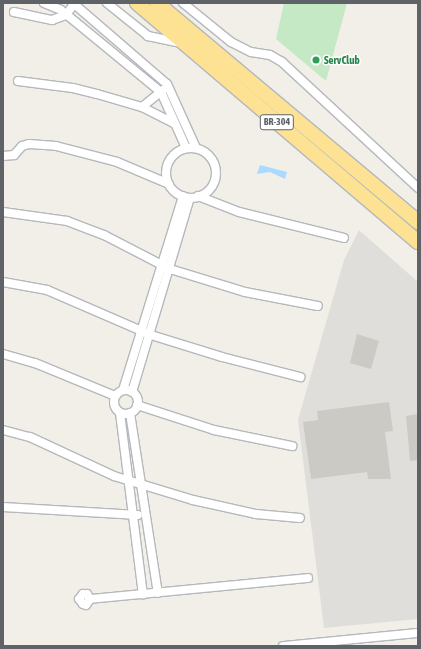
<!DOCTYPE html>
<html>
<head>
<meta charset="utf-8">
<style>
	body { margin:0 }
	#map { position:relative; width:421px; height:649px; overflow:hidden; background:#f1efe8; font-family:"Asap Condensed",sans-serif }
	div>[style] { position:absolute }
	.industrial>* { inset:0; background:#e0deda }
	.green>* { inset:0; background:#c5e8c5 }
	.water>* { inset:0; background:#aadaff }
	.building>* { inset:0; background:#cccac5 }
	.roads { filter:drop-shadow(1px 0 #b5b8bc) drop-shadow(-1px 0 #b5b8bc) drop-shadow(0 1px #b5b8bc) drop-shadow(0 -1px #b5b8bc) }
	.street>* { height:8px; margin:-4px; padding:0 4px; transform-origin:4px; border-radius:4px; background:#fff }
	.street>.ring { margin:-4px; padding:0; box-sizing:content-box; background:none; border:8px solid #fff; border-radius:50% }
	.highway>* { height:14px; margin:-7px; padding:0 7px; transform-origin:7px; border-radius:7px; background:#fde293 }
	.dots>* { width:11px; height:11px; translate:-50% -50%; box-sizing:border-box; border:2px solid #fff; border-radius:50% }
	span { translate:-50% -50%; white-space:nowrap; text-align:center; line-height:1.15; -webkit-text-stroke:3px #fff; paint-order:stroke }
	.shield-label span { padding:1px 3px; background:#fff; border:1px solid; border-radius:3px; -webkit-text-stroke-width:0 }
	.shield-label { font-size:10px; color:#5f6368; font-weight:700 }
	.leisure-label { font-size:11px; color:#27864d; font-weight:700 }
	.left { translate:0 -50%; text-align:left }
	.frame { position:absolute; inset:0; border:4px solid #5f6368; pointer-events:none }
</style>
</head>
<body>
<div id="map">
	<div class="industrial">
		<div style="clip-path:polygon(359px 230px,418px 282px,418px 619px,324px 628px,298px 420px,344px 260px)"></div>
	</div>
	<div class="green">
		<div style="clip-path:polygon(284px 3px,347px 3px,326px 81px,276px 39px)"></div>
	</div>
	<div class="water">
		<div style="clip-path:polygon(260px 165px,287px 172px,285px 179px,270px 172px,257px 174px)"></div>
	</div>
	<div class="building">
		<div style="clip-path:polygon(357px 334px,379px 341px,371px 369px,350px 363px)"></div>
		<div style="clip-path:polygon(389px 402px,393px 431px,385px 432px,391px 479px,368px 479px,367px 472px,311px 479px,303px 422px,318px 420px,317px 411px)"></div>
		<div style="clip-path:polygon(418px 414px,418px 460px,410px 461px,406px 416px)"></div>
	</div>
	<div class="roads">
		<div class="street">
			<div style="left:44px;top:3px;width:18px;rotate:22deg"></div>
			<div style="left:61px;top:10px;width:129px;rotate:39.4deg"></div>
			<div style="left:161px;top:92px;width:61px;rotate:65.9deg"></div>
			<div style="left:73px;top:3px;width:124px;rotate:40.8deg"></div>
			<div style="left:167px;top:84px;width:70px;rotate:65.6deg"></div>
			<div style="left:107px;top:3px;width:53px;rotate:38.8deg"></div>
			<div style="left:148px;top:36px;width:35px;rotate:12deg"></div>
			<div style="left:183px;top:3px;width:62px;rotate:39.1deg"></div>
			<div style="left:231px;top:42px;width:22px;rotate:27deg"></div>
			<div style="left:251px;top:52px;width:19px;rotate:9deg"></div>
			<div style="left:270px;top:55px;width:14px;rotate:30deg"></div>
			<div style="left:282px;top:62px;width:185px;rotate:42.8deg"></div>
			<div style="left:14px;top:12px;width:39px;rotate:12deg"></div>
			<div style="left:52px;top:20px;width:15px;rotate:-20deg"></div>
			<div style="left:66px;top:15px;width:14px;rotate:-54deg"></div>
			<div style="left:18px;top:81px;width:55px;rotate:7.3deg"></div>
			<div style="left:73px;top:88px;width:25px;rotate:14deg"></div>
			<div style="left:97px;top:94px;width:47px;rotate:16.1deg"></div>
			<div style="left:142px;top:107px;width:37px;rotate:27deg"></div>
			<div style="left:142px;top:107px;width:27px;rotate:-39deg"></div>
			<div class="ring" style="left:166px;top:148px;width:42px;height:42px"></div>
			<div style="left:3px;top:156px;width:11px;rotate:-5deg"></div>
			<div style="left:14px;top:155px;width:12px;rotate:-48deg"></div>
			<div style="left:22px;top:146px;width:7px;rotate:-16deg"></div>
			<div style="left:29px;top:144px;width:27px;rotate:4deg"></div>
			<div style="left:56px;top:146px;width:63px;rotate:14.7deg"></div>
			<div style="left:117px;top:162px;width:56px;rotate:22.9deg"></div>
			<div style="left:198px;top:196px;width:44px;rotate:21.3deg"></div>
			<div style="left:239px;top:212px;width:108px;rotate:13.9deg"></div>
			<div style="left:3px;top:212px;width:65px;rotate:8deg"></div>
			<div style="left:67px;top:221px;width:40px;rotate:21deg"></div>
			<div style="left:104px;top:235px;width:74px;rotate:27.3deg"></div>
			<div style="left:170px;top:269px;width:78px;rotate:17deg"></div>
			<div style="left:245px;top:292px;width:74px;rotate:10.9deg"></div>
			<div style="left:3px;top:282px;width:45px;rotate:10.3deg"></div>
			<div style="left:47px;top:290px;width:113px;rotate:23.4deg"></div>
			<div style="left:151px;top:335px;width:74px;rotate:17.2deg"></div>
			<div style="left:222px;top:357px;width:81px;rotate:14.4deg"></div>
			<div style="left:3px;top:354px;width:33px;rotate:16deg"></div>
			<div style="left:35px;top:363px;width:87px;rotate:22.4deg"></div>
			<div style="left:123px;top:390px;width:203px;rotate:-72.8deg"></div>
			<div class="ring" style="left:114px;top:390px;width:16px;height:16px"></div>
			<div style="left:132px;top:392px;width:202px;rotate:-73.4deg"></div>
			<div style="left:137px;top:405px;width:81px;rotate:18deg"></div>
			<div style="left:214px;top:430px;width:80px;rotate:11.6deg"></div>
			<div style="left:120px;top:413px;width:183px;rotate:82.8deg"></div>
			<div style="left:130px;top:413px;width:182px;rotate:81.2deg"></div>
			<div style="left:3px;top:430px;width:28px;rotate:15deg"></div>
			<div style="left:30px;top:437px;width:93px;rotate:24.9deg"></div>
			<div style="left:114px;top:476px;width:83px;rotate:16.9deg"></div>
			<div style="left:193px;top:500px;width:65px;rotate:12.5deg"></div>
			<div style="left:256px;top:514px;width:44px;rotate:5.2deg"></div>
			<div style="left:3px;top:507px;width:135px;rotate:3.4deg"></div>
			<div style="left:90px;top:599px;width:6px;rotate:-121deg"></div>
			<div style="left:87px;top:594px;width:4px;rotate:180deg"></div>
			<div style="left:83px;top:594px;width:6px;rotate:129deg"></div>
			<div style="left:79px;top:599px;width:6px;rotate:51deg"></div>
			<div style="left:83px;top:604px;width:3px;rotate:18deg"></div>
			<div style="left:86px;top:605px;width:7px;rotate:-56deg"></div>
			<div style="left:90px;top:599px;width:219px;rotate:-5.5deg"></div>
			<div style="left:283px;top:646px;width:136px;rotate:-5.5deg"></div>
		</div>
		<div class="highway">
			<div style="left:137px;top:3px;width:369px;rotate:40.4deg"></div>
			<div style="left:157px;top:3px;width:341px;rotate:40deg"></div>
		</div>
	</div>
	<div class="dots">
		<div style="left:316px;top:60px;background:#2e9e5b"></div>
	</div>
	<div class="shield-label">
		<span style="left:277px;top:122px">BR-304</span>
	</div>
	<div class="leisure-label">
		<span class="left" style="left:324px;top:60px">ServClub</span>
	</div>
	<div class="frame"></div>
</div>
</body>
</html>
